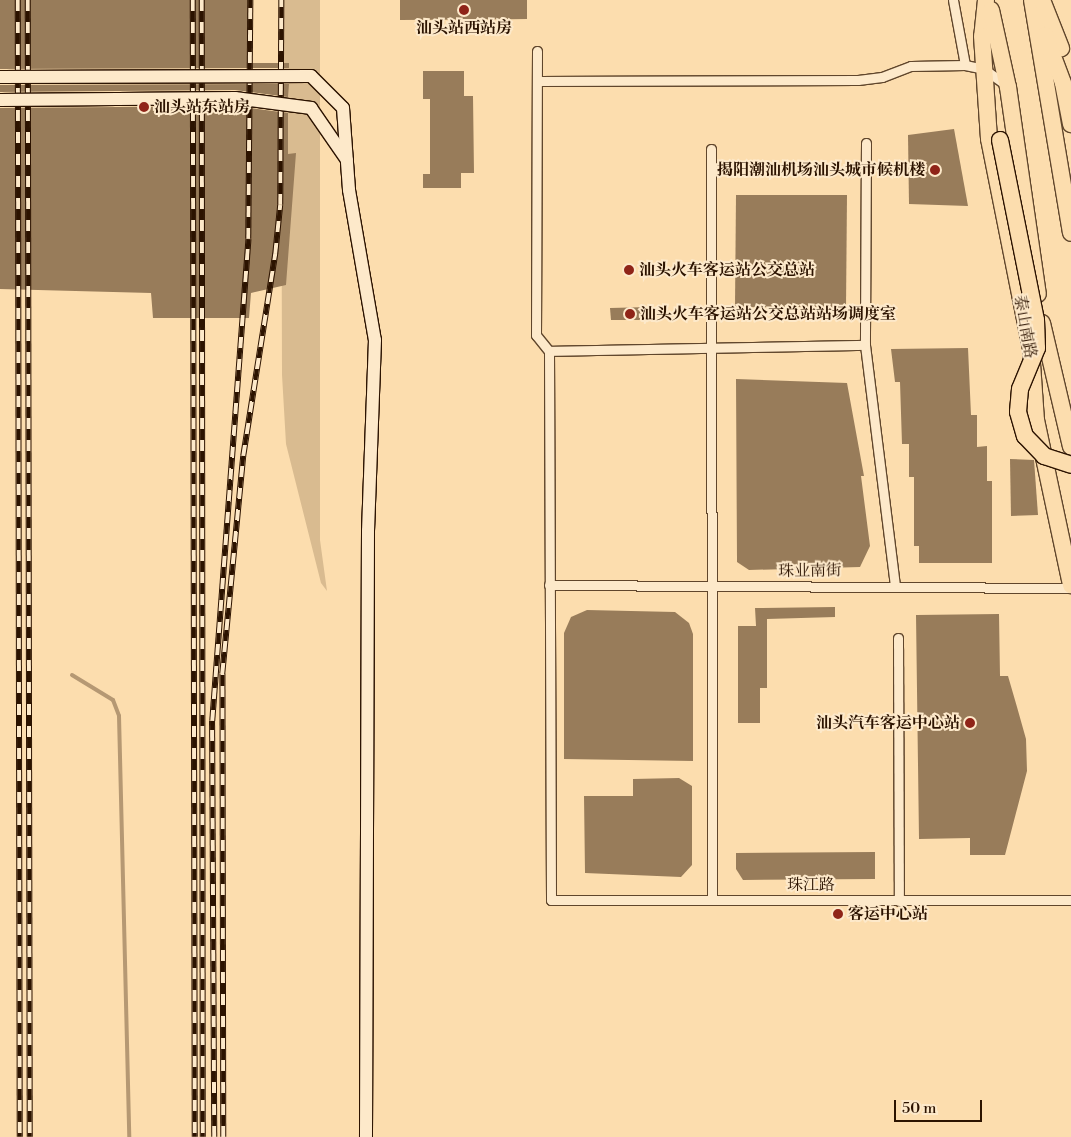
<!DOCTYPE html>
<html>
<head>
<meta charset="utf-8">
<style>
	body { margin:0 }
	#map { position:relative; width:1071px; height:1137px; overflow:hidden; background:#fcddae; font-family:"Libre Bodoni","Noto Serif SC",serif }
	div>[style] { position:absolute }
	.green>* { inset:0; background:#d9bb90 }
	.stream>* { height:4px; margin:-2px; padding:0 2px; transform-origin:2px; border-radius:2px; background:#b59873 }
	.building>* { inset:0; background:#987c5a }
	.roads { filter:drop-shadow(1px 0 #60462c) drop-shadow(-1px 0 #60462c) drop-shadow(0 1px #60462c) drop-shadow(0 -1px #60462c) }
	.street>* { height:9px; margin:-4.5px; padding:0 4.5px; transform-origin:4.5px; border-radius:4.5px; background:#fde9ca }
	.highway>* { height:16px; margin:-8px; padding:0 8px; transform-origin:8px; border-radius:8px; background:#fcddae }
	.rail>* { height:5.5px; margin-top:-2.75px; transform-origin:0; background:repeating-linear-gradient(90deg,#fde9ca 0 11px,#2c1300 0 22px); box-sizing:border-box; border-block:1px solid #2c1300 }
	.bridges { filter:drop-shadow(1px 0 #2c1300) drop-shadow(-1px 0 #2c1300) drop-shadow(0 1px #2c1300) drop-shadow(0 -1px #2c1300) }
	.secondary-bridge>* { height:12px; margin:-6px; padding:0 6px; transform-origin:6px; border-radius:6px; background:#fde9ca }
	.highway-bridge>* { height:16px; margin:-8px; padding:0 8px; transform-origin:8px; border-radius:8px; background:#fcddae }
	.dots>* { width:14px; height:14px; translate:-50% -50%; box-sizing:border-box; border:2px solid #fde9ca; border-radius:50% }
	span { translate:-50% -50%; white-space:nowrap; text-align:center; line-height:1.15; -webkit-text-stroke:4px #fde9ca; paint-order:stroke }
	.poi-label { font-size:16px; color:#2c1300; font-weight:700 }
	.left { translate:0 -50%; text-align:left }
	.right { translate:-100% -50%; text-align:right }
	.street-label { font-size:16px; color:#2c1300 }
	.scale { position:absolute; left:894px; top:1100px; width:88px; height:22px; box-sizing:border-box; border:2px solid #2c1300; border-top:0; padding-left:6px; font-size:15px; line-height:18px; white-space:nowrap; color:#2c1300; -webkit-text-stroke:4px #fde9ca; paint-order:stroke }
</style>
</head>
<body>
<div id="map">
	<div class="green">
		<div style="clip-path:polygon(281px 0,320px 0,320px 540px,327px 591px,321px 583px,286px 444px,282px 375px)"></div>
	</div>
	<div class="stream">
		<div style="left:72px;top:675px;width:48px;rotate:31.4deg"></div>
		<div style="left:113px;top:700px;width:17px;rotate:69deg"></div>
		<div style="left:119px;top:716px;width:421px;rotate:88.6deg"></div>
	</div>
	<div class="building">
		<div style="clip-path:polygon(0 0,250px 0,249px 63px,289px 63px,289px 68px,0 69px)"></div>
		<div style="clip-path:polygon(400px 0,527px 0,527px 19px,400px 20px)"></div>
		<div style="clip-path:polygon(423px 71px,464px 71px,464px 96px,473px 96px,474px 173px,461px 173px,461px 188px,423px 188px,423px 174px,430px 174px,430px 99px,423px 99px)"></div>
		<div style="clip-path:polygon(289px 84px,288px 97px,235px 90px,0 92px,0 85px)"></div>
		<div style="clip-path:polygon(234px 106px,288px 113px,288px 154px,296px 153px,286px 285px,251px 293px,249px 318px,153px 318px,151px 293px,0 289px,0 108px)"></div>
		<div style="clip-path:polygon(954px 129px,968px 206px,909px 204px,908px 135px)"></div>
		<div style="clip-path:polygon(736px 195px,847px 195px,846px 308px,735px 307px)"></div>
		<div style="clip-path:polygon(650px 307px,650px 320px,611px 320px,610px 308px)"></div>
		<div style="clip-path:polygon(968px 348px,971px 415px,977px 415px,977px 447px,987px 446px,987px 481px,992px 481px,992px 563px,919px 563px,919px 546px,914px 546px,914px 477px,909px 477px,909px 444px,902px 444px,900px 382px,895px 382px,891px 349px)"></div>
		<div style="clip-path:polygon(736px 379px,847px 383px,864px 476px,861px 476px,870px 546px,860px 567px,749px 570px,737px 562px)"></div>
		<div style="clip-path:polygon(1010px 459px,1034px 460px,1038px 515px,1011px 516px)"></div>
		<div style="clip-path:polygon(835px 607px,835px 617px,767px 619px,767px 688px,760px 688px,760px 723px,738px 723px,738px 626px,756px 626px,755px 608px)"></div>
		<div style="clip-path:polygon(587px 610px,675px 612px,689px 623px,693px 634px,693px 761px,564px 759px,564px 633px,571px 617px)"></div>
		<div style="clip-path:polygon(999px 614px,1000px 676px,1008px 676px,1017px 707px,1026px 739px,1027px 771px,1005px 855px,970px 855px,970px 838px,919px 839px,916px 615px)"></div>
		<div style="clip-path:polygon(679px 778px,692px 786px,692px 865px,681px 877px,585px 873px,584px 796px,633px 796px,633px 779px)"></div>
		<div style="clip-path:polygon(875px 852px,875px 879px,743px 880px,736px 869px,736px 853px)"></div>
	</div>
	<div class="roads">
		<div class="street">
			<div style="left:953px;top:0;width:66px;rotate:79.5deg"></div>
			<div style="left:537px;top:51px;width:284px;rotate:90.2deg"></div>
			<div style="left:536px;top:335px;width:21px;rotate:51deg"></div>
			<div style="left:549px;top:351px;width:549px;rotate:89.79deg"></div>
			<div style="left:551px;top:900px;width:520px"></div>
			<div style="left:537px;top:81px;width:321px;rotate:-0.2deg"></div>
			<div style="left:858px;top:80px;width:24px;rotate:-7deg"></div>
			<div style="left:882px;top:77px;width:31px;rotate:-21deg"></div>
			<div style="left:911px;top:66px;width:54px;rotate:-1.1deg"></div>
			<div style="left:965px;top:65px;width:19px;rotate:12deg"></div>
			<div style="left:984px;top:69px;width:27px;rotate:36deg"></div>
			<div style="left:866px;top:143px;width:202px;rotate:90.3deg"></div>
			<div style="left:865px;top:345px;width:242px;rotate:82.9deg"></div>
			<div style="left:711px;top:149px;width:751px;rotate:89.92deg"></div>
			<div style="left:549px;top:351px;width:316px;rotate:-1.1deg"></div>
			<div style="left:549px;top:585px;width:522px;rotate:0.33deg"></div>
			<div style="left:898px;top:638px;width:263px;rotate:89.8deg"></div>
		</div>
		<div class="highway">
			<div style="left:986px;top:0;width:36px;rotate:96deg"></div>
			<div style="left:982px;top:36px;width:103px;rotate:86.1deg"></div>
			<div style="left:989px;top:139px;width:214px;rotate:78.7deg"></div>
			<div style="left:1031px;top:349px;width:71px;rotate:86deg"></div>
			<div style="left:1036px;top:420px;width:169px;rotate:78deg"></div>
			<div style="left:1032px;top:0;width:236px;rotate:80.5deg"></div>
			<div style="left:1042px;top:0;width:52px;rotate:68.4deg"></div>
			<div style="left:991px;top:10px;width:79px;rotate:77.6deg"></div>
			<div style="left:1008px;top:87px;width:209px;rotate:81.8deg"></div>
			<div style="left:1045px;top:35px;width:51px;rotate:69.4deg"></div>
			<div style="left:1063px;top:83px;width:42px;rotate:79deg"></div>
			<div style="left:1042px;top:323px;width:127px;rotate:76.8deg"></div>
		</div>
	</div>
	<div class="rail">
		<div style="left:18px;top:0;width:1137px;rotate:89.9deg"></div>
		<div style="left:28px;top:0;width:1137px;rotate:89.9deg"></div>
		<div style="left:193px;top:0;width:1137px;rotate:89.9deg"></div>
		<div style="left:202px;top:0;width:1137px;rotate:89.95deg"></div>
		<div style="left:214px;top:1137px;width:416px;rotate:-90.3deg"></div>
		<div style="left:212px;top:721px;width:483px;rotate:-85.7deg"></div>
		<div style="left:248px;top:239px;width:239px;rotate:-89.5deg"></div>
		<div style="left:223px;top:1137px;width:463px;rotate:-90.1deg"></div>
		<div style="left:222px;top:674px;width:219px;rotate:-84.5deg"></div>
		<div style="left:243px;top:456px;width:205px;rotate:-81deg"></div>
		<div style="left:275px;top:254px;width:49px;rotate:-84.2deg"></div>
		<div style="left:280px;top:205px;width:205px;rotate:-89.7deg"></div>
	</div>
	<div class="bridges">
		<div class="secondary-bridge">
			<div style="left:0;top:77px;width:311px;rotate:-0.2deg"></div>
			<div style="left:311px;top:76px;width:45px;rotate:45deg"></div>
			<div style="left:343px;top:108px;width:82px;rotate:85.8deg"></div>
			<div style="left:349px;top:190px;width:152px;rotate:80.2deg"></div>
			<div style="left:375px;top:340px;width:191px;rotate:92.1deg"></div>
			<div style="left:368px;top:531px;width:606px;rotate:90.19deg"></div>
			<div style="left:0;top:100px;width:235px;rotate:-0.5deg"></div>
			<div style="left:235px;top:98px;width:77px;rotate:7.5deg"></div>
			<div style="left:311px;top:108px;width:63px;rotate:55.3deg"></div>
		</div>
		<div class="highway-bridge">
			<div style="left:1000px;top:140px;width:184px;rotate:78.7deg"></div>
			<div style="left:1036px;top:320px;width:28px;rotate:88deg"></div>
			<div style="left:1037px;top:348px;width:44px;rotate:112.5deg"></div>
			<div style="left:1020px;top:389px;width:23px;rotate:95deg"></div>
			<div style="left:1018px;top:412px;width:25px;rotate:74deg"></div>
			<div style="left:1025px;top:436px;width:28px;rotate:46deg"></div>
			<div style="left:1044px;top:456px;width:28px;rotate:18deg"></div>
		</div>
	</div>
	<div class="dots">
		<div style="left:464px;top:10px;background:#8f2418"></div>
		<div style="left:144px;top:107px;background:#8f2418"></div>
		<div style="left:935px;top:170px;background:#8f2418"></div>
		<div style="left:629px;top:270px;background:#8f2418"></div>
		<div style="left:630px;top:314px;background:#8f2418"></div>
		<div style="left:970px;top:723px;background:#8f2418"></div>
		<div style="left:838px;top:914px;background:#8f2418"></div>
	</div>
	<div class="poi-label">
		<span style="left:464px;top:28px">汕头站西站房</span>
		<span class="left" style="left:154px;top:107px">汕头站东站房</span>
		<span class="right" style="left:925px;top:170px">揭阳潮汕机场汕头城市候机楼</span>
		<span class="left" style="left:639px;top:270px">汕头火车客运站公交总站</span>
		<span class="left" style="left:640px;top:314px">汕头火车客运站公交总站站场调度室</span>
		<span class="right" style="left:960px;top:723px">汕头汽车客运中心站</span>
		<span class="left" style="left:848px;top:914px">客运中心站</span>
	</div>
	<div class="street-label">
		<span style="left:1025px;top:327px;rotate:80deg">泰山南路</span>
		<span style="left:810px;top:571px;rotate:-1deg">珠业南街</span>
		<span style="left:811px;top:885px">珠江路</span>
	</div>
	<div class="scale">50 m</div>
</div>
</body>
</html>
